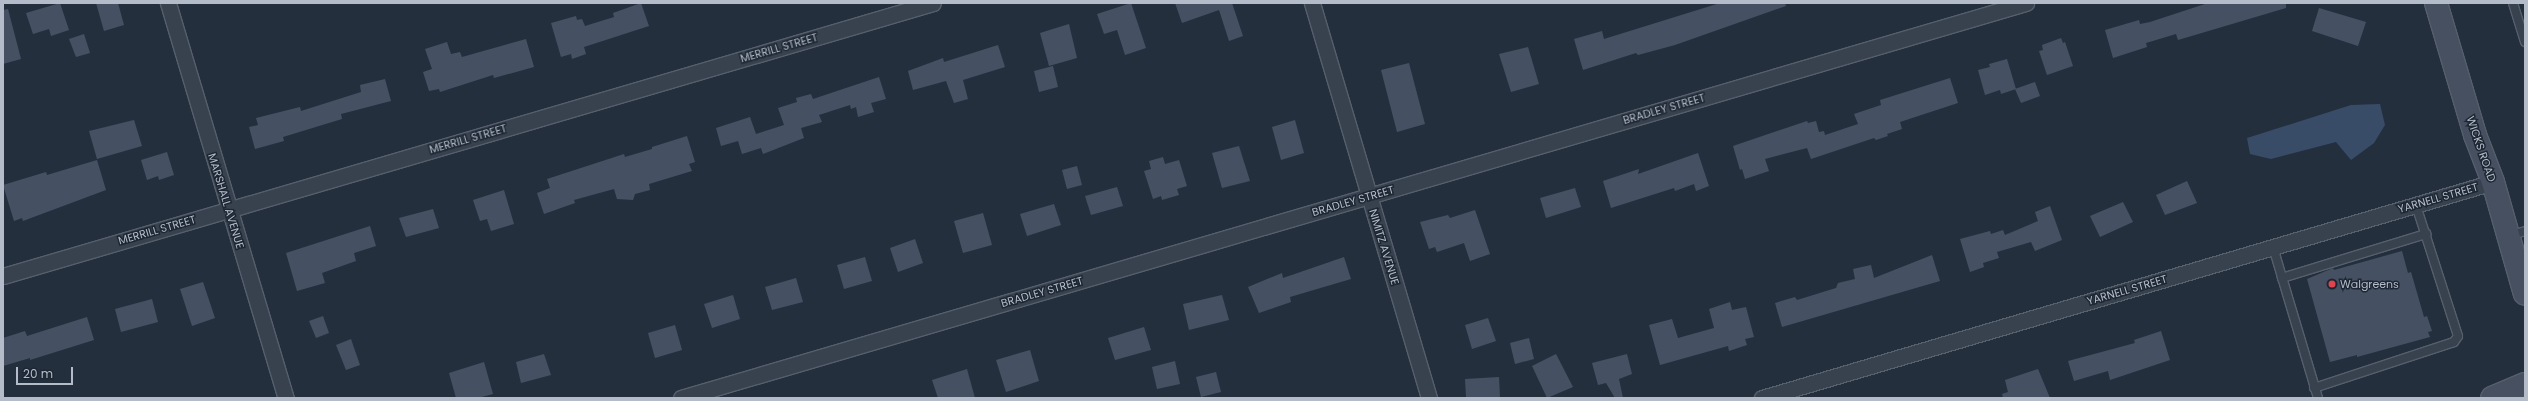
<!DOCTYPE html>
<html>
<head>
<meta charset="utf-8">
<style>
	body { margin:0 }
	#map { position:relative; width:2528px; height:401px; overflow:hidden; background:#242f3e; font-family:Poppins,sans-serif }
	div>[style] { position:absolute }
	.water>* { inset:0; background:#394c67 }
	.building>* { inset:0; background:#455162 }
	.roads { filter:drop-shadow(1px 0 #565f6c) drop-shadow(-1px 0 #565f6c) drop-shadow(0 1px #565f6c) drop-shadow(0 -1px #565f6c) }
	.lane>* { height:8px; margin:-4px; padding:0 4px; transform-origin:4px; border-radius:4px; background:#38414e }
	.street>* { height:15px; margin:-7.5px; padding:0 7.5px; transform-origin:7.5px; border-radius:7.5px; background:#38414e }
	.secondary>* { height:22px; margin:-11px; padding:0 11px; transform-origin:11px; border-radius:11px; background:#465061 }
	.dots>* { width:11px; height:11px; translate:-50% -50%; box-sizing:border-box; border:2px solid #1d2633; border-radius:50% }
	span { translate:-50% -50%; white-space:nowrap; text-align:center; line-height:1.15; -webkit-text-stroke:3px #1d2633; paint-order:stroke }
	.street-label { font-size:11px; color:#b4bcc9 }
	.poi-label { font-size:11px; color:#b4bcc9 }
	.left { translate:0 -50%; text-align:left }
	.frame { position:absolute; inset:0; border:4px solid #b4bcc9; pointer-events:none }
	.scale { position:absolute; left:16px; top:367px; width:57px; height:18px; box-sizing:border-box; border:2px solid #b4bcc9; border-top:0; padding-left:5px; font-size:12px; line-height:14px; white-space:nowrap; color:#b4bcc9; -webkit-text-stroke:3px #1d2633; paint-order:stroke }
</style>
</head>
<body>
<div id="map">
	<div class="water">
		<div style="clip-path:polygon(2380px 104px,2385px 125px,2374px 143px,2351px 160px,2336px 142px,2271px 159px,2250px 154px,2247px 138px,2351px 105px)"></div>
	</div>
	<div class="building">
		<div style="clip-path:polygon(60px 3px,69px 30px,51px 36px,49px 29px,33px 34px,26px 13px)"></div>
		<div style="clip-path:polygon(96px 3px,118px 3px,124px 25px,104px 31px)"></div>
		<div style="clip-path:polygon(641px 3px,649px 26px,584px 47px,586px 54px,572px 59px,571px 54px,561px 57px,551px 23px,576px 16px,577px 20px,582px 19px,585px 26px,614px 17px,613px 13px)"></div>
		<div style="clip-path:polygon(1131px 3px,1146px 48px,1125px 55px,1117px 30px,1104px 34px,1097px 14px)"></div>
		<div style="clip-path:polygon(1175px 3px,1232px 3px,1243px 36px,1229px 41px,1219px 10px,1182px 23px)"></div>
		<div style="clip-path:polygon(1720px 3px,1785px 3px,1786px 6px,1675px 45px,1638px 55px,1636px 53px,1583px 70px,1574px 39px,1602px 31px,1604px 39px)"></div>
		<div style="clip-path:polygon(2208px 3px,2286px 3px,2286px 8px,2178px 40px,2176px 34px,2146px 43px,2147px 47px,2113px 58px,2105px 30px,2139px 20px,2140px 24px,2150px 22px)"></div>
		<div style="clip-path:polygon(2319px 8px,2366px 22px,2358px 46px,2312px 31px)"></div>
		<div style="clip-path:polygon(8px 9px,21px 59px,3px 64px,3px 10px)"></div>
		<div style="clip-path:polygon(1069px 24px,1077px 58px,1049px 66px,1040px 33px)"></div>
		<div style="clip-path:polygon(84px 34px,90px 53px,76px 57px,69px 39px)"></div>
		<div style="clip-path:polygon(2061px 38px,2063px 43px,2065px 42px,2073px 66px,2047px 75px,2039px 51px,2043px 50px,2042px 45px)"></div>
		<div style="clip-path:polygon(526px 39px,534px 67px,494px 78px,493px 75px,440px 92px,439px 89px,429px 91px,423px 72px,432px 69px,425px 49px,447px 42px,451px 54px,460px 52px,462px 57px)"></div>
		<div style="clip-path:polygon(998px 45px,1005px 67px,963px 80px,968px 99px,954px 103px,946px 81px,913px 90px,908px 71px,943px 58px,944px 62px)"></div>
		<div style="clip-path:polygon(1528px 47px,1539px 84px,1511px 92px,1499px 54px)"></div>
		<div style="clip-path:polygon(2007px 59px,2016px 89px,2001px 94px,2000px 90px,1985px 95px,1978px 70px,1990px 67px,1989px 64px)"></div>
		<div style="clip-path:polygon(1409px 63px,1425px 124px,1397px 132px,1381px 70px)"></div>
		<div style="clip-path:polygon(1053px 66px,1058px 87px,1039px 92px,1034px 71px)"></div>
		<div style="clip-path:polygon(879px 77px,886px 99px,871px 103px,874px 112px,858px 117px,856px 107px,851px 109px,850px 105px,819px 115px,822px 122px,801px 128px,804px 138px,763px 154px,761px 148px,742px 154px,738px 141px,721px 146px,716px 128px,750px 117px,756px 134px,784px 125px,778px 108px,797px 102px,796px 98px,811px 94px,813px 99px)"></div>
		<div style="clip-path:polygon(1950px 78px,1958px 103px,1900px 122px,1902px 129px,1887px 134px,1888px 136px,1876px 140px,1874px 138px,1811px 159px,1807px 148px,1765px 159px,1769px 171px,1745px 179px,1742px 169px,1740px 170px,1733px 146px,1807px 121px,1808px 123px,1816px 121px,1819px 132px,1824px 131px,1825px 135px,1858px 124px,1854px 114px,1881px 105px,1880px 100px)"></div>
		<div style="clip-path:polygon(385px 79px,391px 101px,341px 114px,342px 119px,283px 137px,284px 141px,255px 149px,249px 127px,258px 125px,256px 118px,300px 107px,301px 111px,361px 92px,360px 85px)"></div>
		<div style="clip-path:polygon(2035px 82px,2040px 96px,2021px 103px,2015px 89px)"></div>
		<div style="clip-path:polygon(134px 120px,142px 146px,97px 159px,89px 131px)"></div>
		<div style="clip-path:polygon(1295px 120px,1304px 153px,1281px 160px,1272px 127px)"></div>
		<div style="clip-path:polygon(687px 136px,695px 162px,689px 164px,692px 171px,649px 184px,650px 190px,635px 194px,633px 200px,617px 199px,614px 189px,574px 200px,575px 203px,544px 214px,537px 193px,550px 188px,547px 179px,624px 154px,625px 157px,652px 149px,652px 147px)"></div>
		<div style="clip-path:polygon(1239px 146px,1250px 181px,1222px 188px,1212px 153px)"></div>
		<div style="clip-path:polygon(167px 152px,174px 175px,159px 180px,158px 176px,147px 180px,141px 160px)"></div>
		<div style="clip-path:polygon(1698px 153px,1709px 186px,1696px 191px,1694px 184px,1675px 191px,1674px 188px,1611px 208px,1603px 181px,1639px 169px,1638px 174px)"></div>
		<div style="clip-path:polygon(1163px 157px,1165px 164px,1179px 160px,1187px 186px,1177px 189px,1179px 195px,1162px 200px,1161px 196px,1153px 199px,1144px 171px,1151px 169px,1149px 161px)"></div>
		<div style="clip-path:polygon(97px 160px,106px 190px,23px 221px,22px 218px,14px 221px,3px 185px,46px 172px,47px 175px)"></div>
		<div style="clip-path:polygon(1077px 166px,1082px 185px,1067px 189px,1062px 170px)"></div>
		<div style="clip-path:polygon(2187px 181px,2197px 203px,2165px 215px,2156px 195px)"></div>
		<div style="clip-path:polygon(1117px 187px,1123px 206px,1091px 215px,1085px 196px)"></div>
		<div style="clip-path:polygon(1575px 188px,1581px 207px,1546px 218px,1540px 198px)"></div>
		<div style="clip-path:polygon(504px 190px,514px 224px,491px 231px,487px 219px,480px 221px,473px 200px)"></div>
		<div style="clip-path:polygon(2123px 202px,2133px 222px,2100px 237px,2090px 216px)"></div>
		<div style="clip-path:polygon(1054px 204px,1061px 225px,1027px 236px,1020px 214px)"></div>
		<div style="clip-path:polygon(2050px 206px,2062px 240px,2035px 251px,2031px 242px,1997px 252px,1999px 258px,1983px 263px,1984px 267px,1970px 272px,1960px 239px,1990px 231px,1991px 234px,2003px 230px,2005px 235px,2038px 221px,2035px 212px)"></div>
		<div style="clip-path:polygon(433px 209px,439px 228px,406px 237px,399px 218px)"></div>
		<div style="clip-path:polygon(1475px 210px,1490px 254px,1470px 261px,1464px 243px,1437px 252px,1435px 247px,1429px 249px,1420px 222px,1448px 215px,1450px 218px)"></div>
		<div style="clip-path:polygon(983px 213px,992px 245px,963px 253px,954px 221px)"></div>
		<div style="clip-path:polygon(370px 226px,376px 246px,354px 253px,356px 261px,322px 273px,325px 283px,297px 291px,286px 253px)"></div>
		<div style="clip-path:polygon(915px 239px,923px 263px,898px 272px,890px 248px)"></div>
		<div style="clip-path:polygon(2402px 251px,2408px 273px,2411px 272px,2424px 317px,2427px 316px,2432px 331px,2428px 332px,2430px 337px,2357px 357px,2357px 355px,2330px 362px,2307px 279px,2333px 268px,2334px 270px)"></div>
		<div style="clip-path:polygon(1932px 255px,1940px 281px,1782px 327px,1775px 303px,1795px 297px,1797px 300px,1836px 288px,1838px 283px,1855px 279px,1853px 269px,1871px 265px,1874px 278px)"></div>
		<div style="clip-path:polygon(865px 257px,872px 281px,844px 289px,837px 265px)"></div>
		<div style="clip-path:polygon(1344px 257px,1351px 279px,1290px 297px,1291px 302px,1259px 313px,1248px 287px,1282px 273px,1283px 278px)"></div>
		<div style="clip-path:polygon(796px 278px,803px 302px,772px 310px,765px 287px)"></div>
		<div style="clip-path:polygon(203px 282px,215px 318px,192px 326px,180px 289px)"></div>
		<div style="clip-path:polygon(733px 295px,740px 319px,712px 328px,704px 304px)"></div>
		<div style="clip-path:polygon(1222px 295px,1229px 320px,1189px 330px,1183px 304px)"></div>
		<div style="clip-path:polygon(152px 299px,158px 322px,121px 332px,115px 309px)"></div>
		<div style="clip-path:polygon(1730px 302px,1732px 310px,1746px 307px,1754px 337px,1745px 339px,1747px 345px,1729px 351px,1728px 346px,1660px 365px,1649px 325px,1672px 319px,1678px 338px,1714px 328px,1709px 309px)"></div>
		<div style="clip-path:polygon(323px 316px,329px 333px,316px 338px,309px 321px)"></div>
		<div style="clip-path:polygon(87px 317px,94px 340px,30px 360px,30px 358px,3px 366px,3px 338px,25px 331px,27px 336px)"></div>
		<div style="clip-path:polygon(1488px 318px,1496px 341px,1472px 349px,1465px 325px)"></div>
		<div style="clip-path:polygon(675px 325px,682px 350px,655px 358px,648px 333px)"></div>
		<div style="clip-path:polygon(1144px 327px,1151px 350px,1115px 360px,1108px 338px)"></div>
		<div style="clip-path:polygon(2161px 331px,2170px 360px,2110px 380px,2108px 371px,2074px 381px,2068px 361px,2135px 343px,2134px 340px)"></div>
		<div style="clip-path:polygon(1529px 338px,1534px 359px,1515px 364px,1510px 343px)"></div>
		<div style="clip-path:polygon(351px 339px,360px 365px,346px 370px,336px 345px)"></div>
		<div style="clip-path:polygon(1030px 350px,1039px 381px,1006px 392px,996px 360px)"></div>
		<div style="clip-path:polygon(544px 354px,551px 375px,521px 383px,516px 362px)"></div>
		<div style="clip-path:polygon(1556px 354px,1573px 387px,1547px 398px,1532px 366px)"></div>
		<div style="clip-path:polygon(1627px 354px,1632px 374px,1619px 379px,1623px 398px,1615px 398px,1606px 383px,1598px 385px,1592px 363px)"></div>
		<div style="clip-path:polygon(1175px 361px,1180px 384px,1157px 389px,1152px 367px)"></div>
		<div style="clip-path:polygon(484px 362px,493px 394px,478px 398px,456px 398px,449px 373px)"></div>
		<div style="clip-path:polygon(967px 369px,975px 398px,938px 398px,932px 380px)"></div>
		<div style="clip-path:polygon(2038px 369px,2050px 398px,2003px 398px,2002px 394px,2008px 392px,2005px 380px)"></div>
		<div style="clip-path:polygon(1216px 372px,1221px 392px,1201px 397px,1196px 377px)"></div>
		<div style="clip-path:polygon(1499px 377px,1500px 398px,1466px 397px,1465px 379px)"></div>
	</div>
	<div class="roads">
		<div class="lane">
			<div style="left:2513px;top:3px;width:41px;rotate:72.9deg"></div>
			<div style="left:2509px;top:236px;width:17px;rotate:-17deg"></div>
			<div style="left:2273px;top:247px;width:158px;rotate:73.4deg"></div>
			<div style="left:2282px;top:278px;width:151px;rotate:-17deg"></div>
			<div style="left:2314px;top:388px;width:147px;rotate:-18.2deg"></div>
			<div style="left:2454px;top:342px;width:7px;rotate:-56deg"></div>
			<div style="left:2458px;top:336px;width:138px;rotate:-107.8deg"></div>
		</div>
		<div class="street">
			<div style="left:168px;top:3px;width:412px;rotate:73.4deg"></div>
			<div style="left:1312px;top:3px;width:412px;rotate:73.5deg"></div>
			<div style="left:3px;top:276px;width:969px;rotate:-16.36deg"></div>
			<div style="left:681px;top:398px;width:1402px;rotate:-16.37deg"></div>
			<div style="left:1762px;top:398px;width:762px;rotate:-16.46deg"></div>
		</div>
		<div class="secondary">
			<div style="left:2436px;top:3px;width:138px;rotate:73.5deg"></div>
			<div style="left:2475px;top:135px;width:50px;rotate:69deg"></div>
			<div style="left:2493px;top:182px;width:116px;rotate:74.1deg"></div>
			<div style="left:2492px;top:398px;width:36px;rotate:-23deg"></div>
		</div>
	</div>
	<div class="dots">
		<div style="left:2332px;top:284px;background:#e0444e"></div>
	</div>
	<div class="street-label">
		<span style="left:779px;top:48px;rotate:-16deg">MERRILL STREET</span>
		<span style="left:1664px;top:109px;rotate:-16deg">BRADLEY STREET</span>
		<span style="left:468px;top:139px;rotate:-16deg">MERRILL STREET</span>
		<span style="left:2481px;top:149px;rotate:71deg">WICKS ROAD</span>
		<span style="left:2438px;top:198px;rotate:-16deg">YARNELL STREET</span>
		<span style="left:226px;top:201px;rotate:73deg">MARSHALL AVENUE</span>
		<span style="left:1353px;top:201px;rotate:-16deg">BRADLEY STREET</span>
		<span style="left:157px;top:230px;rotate:-16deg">MERRILL STREET</span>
		<span style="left:1384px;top:247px;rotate:73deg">NIMITZ AVENUE</span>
		<span style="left:2127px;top:290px;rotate:-16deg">YARNELL STREET</span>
		<span style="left:1042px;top:292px;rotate:-16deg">BRADLEY STREET</span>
	</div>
	<div class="poi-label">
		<span class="left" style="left:2340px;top:284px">Walgreens</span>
	</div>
	<div class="frame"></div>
	<div class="scale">20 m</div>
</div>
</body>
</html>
